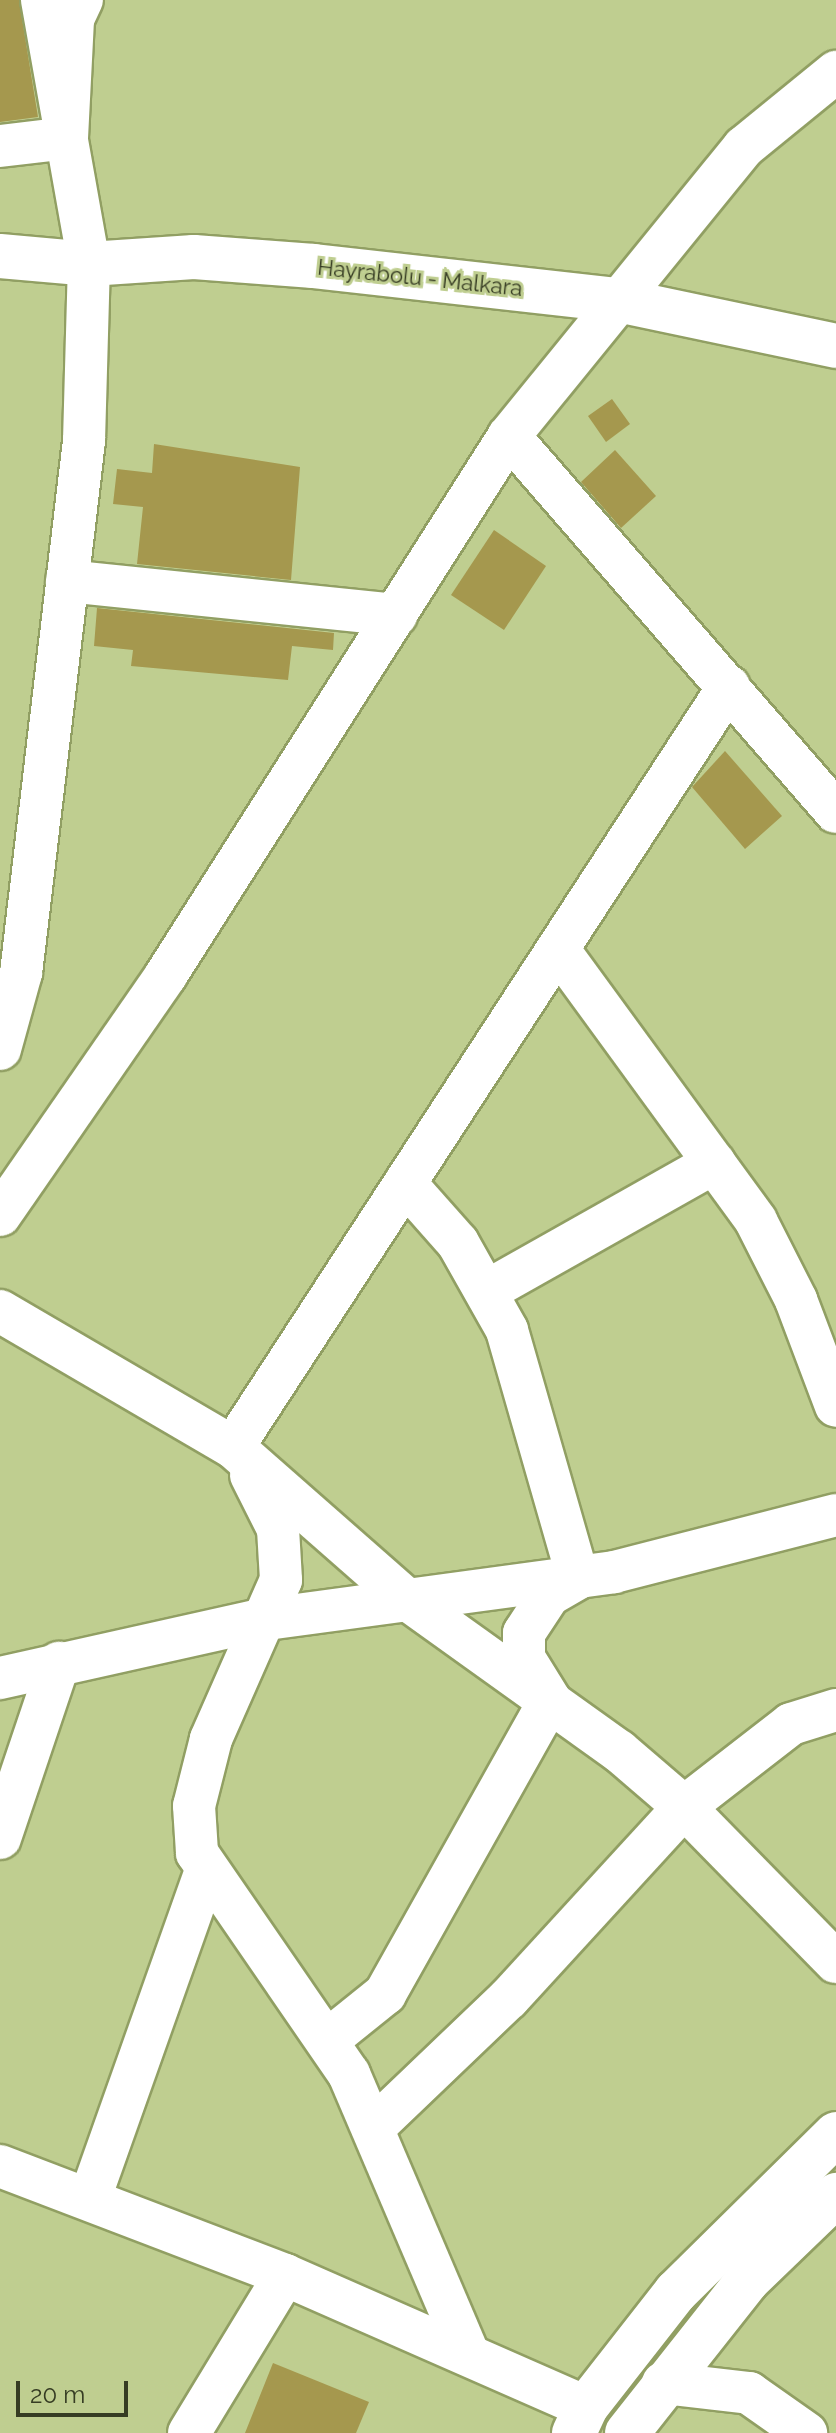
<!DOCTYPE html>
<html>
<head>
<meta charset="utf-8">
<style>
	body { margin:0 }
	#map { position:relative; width:836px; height:2433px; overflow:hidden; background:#bfce90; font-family:Raleway,sans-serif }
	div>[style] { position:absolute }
	.building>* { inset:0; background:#a5984e }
	.roads { filter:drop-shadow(2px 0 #919f63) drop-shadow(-2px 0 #919f63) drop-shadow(0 2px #919f63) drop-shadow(0 -2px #919f63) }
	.minor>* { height:42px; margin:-21px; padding:0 21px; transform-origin:21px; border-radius:21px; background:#fff }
	.tertiary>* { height:44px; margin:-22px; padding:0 22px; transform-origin:22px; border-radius:22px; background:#fff }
	.secondary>* { height:44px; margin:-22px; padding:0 22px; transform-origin:22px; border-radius:22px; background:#fff }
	span { translate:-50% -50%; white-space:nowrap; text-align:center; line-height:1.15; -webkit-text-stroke:6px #bfce90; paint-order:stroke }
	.street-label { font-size:22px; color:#363c23 }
	.scale { position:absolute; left:16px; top:2381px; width:112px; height:36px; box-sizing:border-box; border:4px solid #363c23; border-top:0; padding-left:10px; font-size:24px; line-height:28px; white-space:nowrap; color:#363c23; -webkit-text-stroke:6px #bfce90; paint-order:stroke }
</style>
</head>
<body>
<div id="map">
	<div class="building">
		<div style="clip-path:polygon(0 0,19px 0,38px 117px,0 122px)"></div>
		<div style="clip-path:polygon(612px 399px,630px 424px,606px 442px,588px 416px)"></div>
		<div style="clip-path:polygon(154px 444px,300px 467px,291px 580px,137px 564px,143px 507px,113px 504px,117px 469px,152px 473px)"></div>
		<div style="clip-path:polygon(615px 450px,656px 496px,621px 528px,581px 482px)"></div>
		<div style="clip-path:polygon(494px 530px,546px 566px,504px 630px,451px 595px)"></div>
		<div style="clip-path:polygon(97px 608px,334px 633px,333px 650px,292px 646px,288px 680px,131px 666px,133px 650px,94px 646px)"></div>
		<div style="clip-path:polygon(725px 751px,782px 816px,745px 849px,692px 787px)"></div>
		<div style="clip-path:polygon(273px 2363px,369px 2402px,356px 2433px,245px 2433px)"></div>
	</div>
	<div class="roads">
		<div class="minor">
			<div style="left:0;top:146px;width:67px;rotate:-6.8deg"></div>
			<div style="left:67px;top:138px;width:119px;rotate:-87.1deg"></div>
			<div style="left:73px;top:19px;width:21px;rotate:-65deg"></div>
			<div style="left:509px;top:436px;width:372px;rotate:-50.9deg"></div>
			<div style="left:744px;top:147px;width:119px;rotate:-39.2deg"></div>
			<div style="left:67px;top:581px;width:331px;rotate:5.9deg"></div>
			<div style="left:558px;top:949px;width:336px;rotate:53.9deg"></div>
			<div style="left:756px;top:1221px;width:89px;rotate:63.1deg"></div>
			<div style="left:796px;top:1300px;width:113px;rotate:69.3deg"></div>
			<div style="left:0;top:1049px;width:79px;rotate:-74.6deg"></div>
			<div style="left:21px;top:973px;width:536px;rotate:-83.25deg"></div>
			<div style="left:84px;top:441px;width:177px;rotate:-88.4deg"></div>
			<div style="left:89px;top:264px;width:268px;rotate:-100.1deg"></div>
			<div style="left:0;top:1215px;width:292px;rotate:-55.3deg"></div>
			<div style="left:166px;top:975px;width:639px;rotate:-57.53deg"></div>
			<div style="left:509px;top:436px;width:498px;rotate:49deg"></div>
			<div style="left:487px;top:1291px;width:261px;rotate:-29.4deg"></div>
			<div style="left:0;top:1311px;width:270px;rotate:30.3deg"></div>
			<div style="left:233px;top:1447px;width:229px;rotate:41.3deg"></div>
			<div style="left:405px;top:1598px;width:263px;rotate:35.6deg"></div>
			<div style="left:619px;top:1751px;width:86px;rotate:40.7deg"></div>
			<div style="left:684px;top:1807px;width:217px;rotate:45.6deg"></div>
			<div style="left:233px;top:1447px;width:908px;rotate:-56.9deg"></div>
			<div style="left:251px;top:1475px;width:60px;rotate:63.4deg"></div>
			<div style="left:278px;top:1529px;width:51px;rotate:86.6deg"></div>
			<div style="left:281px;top:1580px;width:174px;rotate:113.8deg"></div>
			<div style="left:211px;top:1739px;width:69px;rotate:104.2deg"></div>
			<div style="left:194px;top:1806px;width:47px;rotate:86.3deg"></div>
			<div style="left:197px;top:1853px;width:268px;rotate:55.5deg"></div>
			<div style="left:349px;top:2074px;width:301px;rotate:66.9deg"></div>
			<div style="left:0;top:1678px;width:266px;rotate:-12.6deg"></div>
			<div style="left:260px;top:1620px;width:357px;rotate:-7.7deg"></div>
			<div style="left:614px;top:1572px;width:229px;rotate:-14.4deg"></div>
			<div style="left:0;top:1838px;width:185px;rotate:-71.4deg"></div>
			<div style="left:329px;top:2039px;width:72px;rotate:-38.8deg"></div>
			<div style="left:385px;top:1994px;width:337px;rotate:-60.7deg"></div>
			<div style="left:550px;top:1700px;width:49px;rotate:-121.8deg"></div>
			<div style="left:524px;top:1658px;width:25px;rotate:-90deg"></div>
			<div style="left:524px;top:1633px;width:45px;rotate:-56.7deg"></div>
			<div style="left:549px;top:1595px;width:34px;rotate:-30deg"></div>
			<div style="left:578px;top:1578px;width:258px;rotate:-106deg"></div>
			<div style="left:507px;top:1330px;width:100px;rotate:-119.4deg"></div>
			<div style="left:458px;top:1243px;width:80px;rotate:-131.5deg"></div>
			<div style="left:375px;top:2126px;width:185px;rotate:-43.7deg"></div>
			<div style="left:509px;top:1998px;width:259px;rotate:-47.5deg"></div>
			<div style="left:684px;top:1807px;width:135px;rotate:-37.8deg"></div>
			<div style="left:791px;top:1724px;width:47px;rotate:-17.3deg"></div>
			<div style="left:0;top:2166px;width:305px;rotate:20.9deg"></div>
			<div style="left:285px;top:2275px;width:329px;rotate:23.7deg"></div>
			<div style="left:90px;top:2198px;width:348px;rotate:-70.5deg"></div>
			<div style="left:663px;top:2383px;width:87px;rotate:6.6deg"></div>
			<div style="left:749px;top:2393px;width:70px;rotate:35.1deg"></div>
			<div style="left:189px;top:2433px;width:185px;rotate:-58.7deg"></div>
		</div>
		<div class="tertiary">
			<div style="left:574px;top:2433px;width:29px;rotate:-65deg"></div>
			<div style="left:586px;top:2407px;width:146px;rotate:-52deg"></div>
			<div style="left:676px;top:2292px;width:225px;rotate:-44.6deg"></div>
			<div style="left:627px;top:2433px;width:194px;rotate:-51.7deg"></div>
			<div style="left:747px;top:2281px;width:124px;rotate:-44deg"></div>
		</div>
		<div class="secondary">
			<div style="left:0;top:256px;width:89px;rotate:5.1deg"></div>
			<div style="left:89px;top:264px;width:105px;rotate:-3.8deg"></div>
			<div style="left:194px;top:257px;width:120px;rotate:4.3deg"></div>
			<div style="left:314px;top:266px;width:306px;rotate:6.4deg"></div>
			<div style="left:618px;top:300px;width:223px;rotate:11.9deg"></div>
		</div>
	</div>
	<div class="street-label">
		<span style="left:420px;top:278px;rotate:6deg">Hayrabolu - Malkara</span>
	</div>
	<div class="scale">20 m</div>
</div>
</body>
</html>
